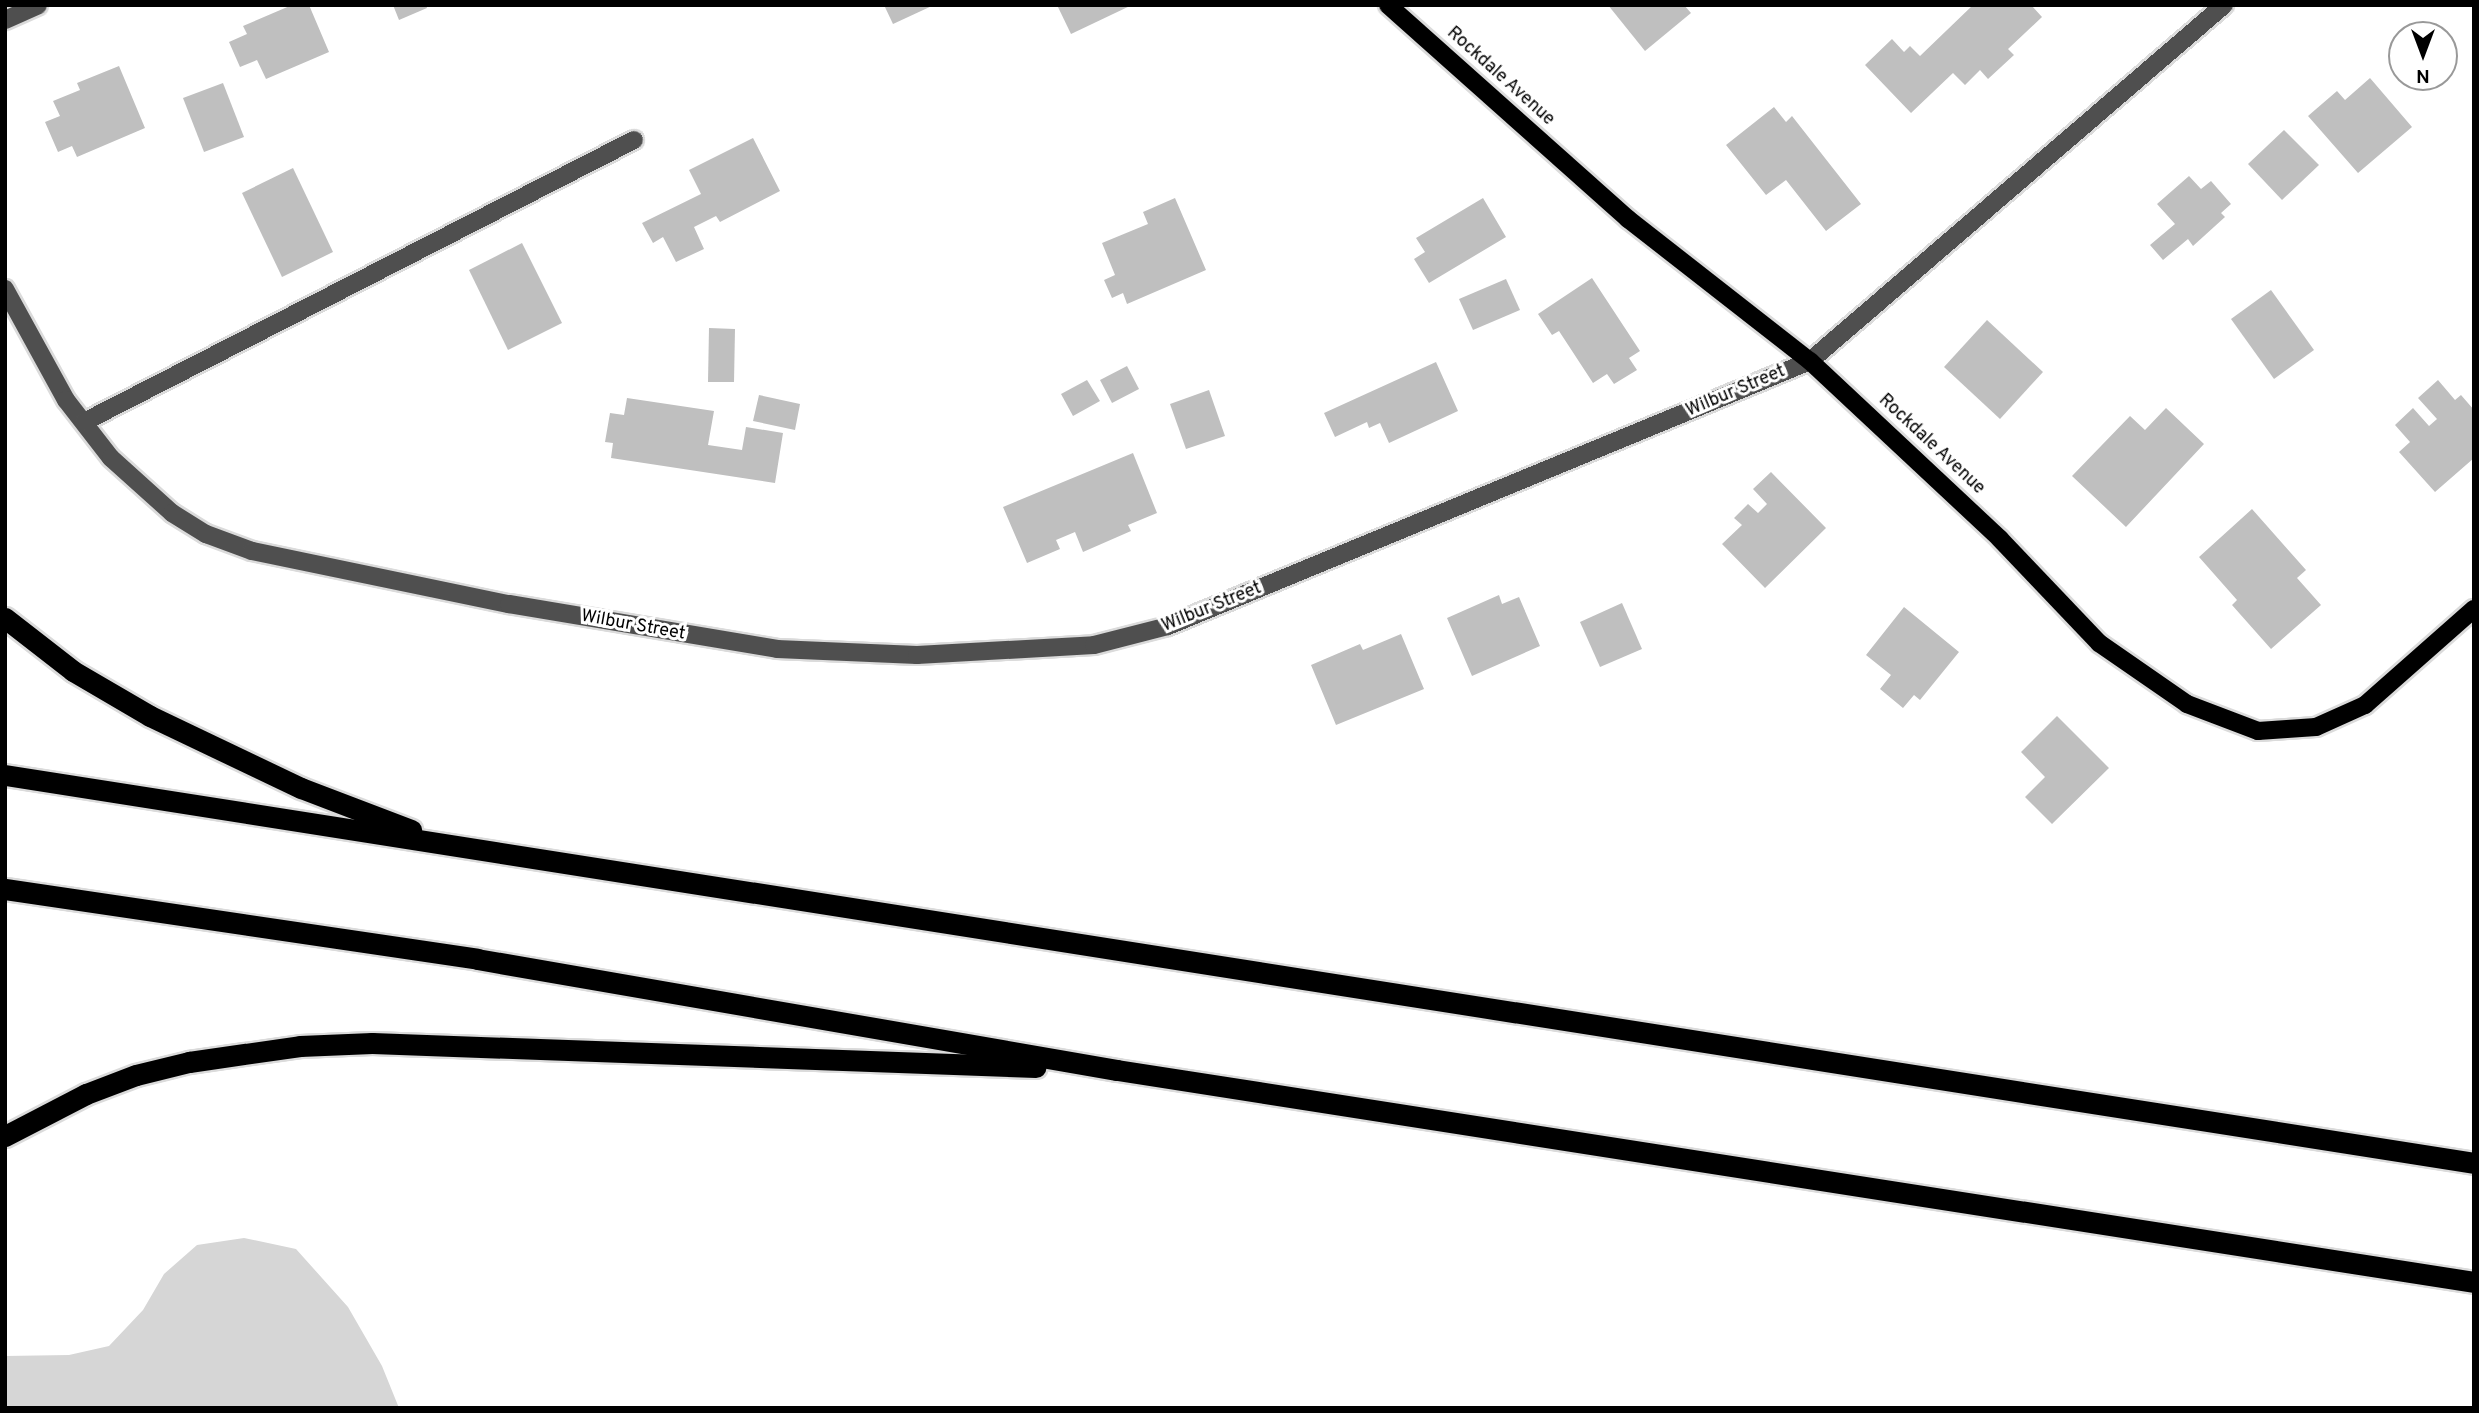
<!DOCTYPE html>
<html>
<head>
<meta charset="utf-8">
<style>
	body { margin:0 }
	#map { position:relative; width:2479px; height:1413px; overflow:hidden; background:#fff; font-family:Overpass,sans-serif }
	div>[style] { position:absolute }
	.green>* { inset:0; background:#d6d6d6 }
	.building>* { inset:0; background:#bfbfbf }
	.roads { filter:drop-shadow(2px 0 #dbdbdb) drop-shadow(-2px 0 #dbdbdb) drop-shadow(0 2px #dbdbdb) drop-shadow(0 -2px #dbdbdb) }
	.minor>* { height:18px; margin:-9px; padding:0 9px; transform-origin:9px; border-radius:9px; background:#4f4f4f }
	.major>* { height:18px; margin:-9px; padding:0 9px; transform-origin:9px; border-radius:9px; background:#000 }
	.highway>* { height:21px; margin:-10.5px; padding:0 10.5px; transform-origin:10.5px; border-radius:10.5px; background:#000 }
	span { translate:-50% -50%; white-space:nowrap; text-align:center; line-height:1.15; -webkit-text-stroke:6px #fff; paint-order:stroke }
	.street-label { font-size:18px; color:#000 }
	.frame { position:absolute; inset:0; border:7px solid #000; pointer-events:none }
	.north { position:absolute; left:2388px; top:21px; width:70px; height:70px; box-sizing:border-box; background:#fff; border:2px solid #999; border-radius:50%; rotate:180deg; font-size:19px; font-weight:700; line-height:28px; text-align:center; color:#000 }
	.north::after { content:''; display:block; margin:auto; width:24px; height:32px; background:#000; clip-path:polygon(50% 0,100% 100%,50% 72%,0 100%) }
</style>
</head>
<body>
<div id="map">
	<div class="green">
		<div style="clip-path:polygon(244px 1238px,296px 1249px,348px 1307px,382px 1366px,399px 1408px,5px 1408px,5px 1356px,69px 1355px,109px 1346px,143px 1310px,164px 1274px,197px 1245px)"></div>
	</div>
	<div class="building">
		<div style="clip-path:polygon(292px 5px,309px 5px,329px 52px,266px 79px,257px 60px,240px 67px,229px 42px,247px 34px,243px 26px)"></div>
		<div style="clip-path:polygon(393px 5px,426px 5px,427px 8px,399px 20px)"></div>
		<div style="clip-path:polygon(884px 5px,934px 5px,893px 24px)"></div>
		<div style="clip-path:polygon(1057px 5px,1132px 5px,1071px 34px)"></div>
		<div style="clip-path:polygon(1608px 5px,1684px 5px,1691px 13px,1645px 51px)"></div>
		<div style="clip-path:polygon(1973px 5px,2031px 5px,2042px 17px,2008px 49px,2014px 55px,1988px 79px,1980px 70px,1965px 85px,1953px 73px,1911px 113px,1865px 65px,1892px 39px,1904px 52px,1910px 46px,1920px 56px)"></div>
		<div style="clip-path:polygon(119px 66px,145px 128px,77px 157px,72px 146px,58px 152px,45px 122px,60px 116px,53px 101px,80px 90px,77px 83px)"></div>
		<div style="clip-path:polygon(2370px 78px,2412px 127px,2358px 173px,2308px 116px,2337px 91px,2345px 100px)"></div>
		<div style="clip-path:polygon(223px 83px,244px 137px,204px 152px,183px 98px)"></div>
		<div style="clip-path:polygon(1774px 107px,1786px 122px,1792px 116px,1861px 204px,1826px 231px,1786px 180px,1766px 195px,1726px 145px)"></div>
		<div style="clip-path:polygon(2284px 130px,2319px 165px,2282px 200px,2248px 164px)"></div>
		<div style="clip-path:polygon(753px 138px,780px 191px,720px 222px,716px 216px,694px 227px,704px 249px,676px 262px,663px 237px,653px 243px,642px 223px,701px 194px,689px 170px)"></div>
		<div style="clip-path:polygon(293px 168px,333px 252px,282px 277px,242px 193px)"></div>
		<div style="clip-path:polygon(2189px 176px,2201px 189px,2211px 181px,2231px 204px,2221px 213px,2225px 217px,2193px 246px,2188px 239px,2163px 260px,2150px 245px,2175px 224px,2157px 204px)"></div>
		<div style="clip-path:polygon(1175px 198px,1206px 270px,1127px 304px,1123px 293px,1112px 298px,1104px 280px,1115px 275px,1102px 243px,1148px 224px,1143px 212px)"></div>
		<div style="clip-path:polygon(1483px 198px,1506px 237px,1429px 283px,1414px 259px,1425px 252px,1416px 238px)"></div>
		<div style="clip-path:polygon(522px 243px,562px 323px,508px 350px,469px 270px)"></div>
		<div style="clip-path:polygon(1592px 278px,1640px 351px,1629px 358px,1637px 370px,1614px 384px,1607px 374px,1593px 383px,1559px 331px,1552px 335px,1538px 314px)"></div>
		<div style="clip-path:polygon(1506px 279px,1520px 310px,1473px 330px,1459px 299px)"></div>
		<div style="clip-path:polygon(2271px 290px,2314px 350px,2274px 379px,2231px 319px)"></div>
		<div style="clip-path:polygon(1987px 320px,2043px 372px,2000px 419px,1944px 367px)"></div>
		<div style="clip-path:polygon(709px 328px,735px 329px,734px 382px,708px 382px)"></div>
		<div style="clip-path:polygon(1436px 362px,1458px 411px,1389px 443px,1380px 423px,1369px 428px,1367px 422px,1335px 437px,1324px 413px)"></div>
		<div style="clip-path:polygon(1127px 366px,1139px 389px,1112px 403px,1100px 380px)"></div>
		<div style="clip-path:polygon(1087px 380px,1100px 401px,1073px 416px,1061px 394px)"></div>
		<div style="clip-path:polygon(2438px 380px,2455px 400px,2461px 395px,2474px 410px,2474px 458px,2435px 492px,2399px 452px,2410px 442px,2395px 425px,2413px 408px,2429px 426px,2437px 419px,2418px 398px)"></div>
		<div style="clip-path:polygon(1209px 390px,1225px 436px,1186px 449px,1170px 404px)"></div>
		<div style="clip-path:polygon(759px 395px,800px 404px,795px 430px,753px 421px)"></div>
		<div style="clip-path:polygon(627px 398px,714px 411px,708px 445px,742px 450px,746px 427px,783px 433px,775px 483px,611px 458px,613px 443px,605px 442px,610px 413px,624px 415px)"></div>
		<div style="clip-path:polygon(2166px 408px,2204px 444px,2126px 527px,2072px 476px,2130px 416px,2145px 430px)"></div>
		<div style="clip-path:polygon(1133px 453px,1157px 513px,1128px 525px,1131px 531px,1083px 552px,1075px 532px,1056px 540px,1060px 549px,1027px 563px,1003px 507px)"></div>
		<div style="clip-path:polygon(1771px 472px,1826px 528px,1765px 588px,1722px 544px,1742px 525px,1734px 518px,1748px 504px,1758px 513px,1767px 504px,1753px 489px)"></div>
		<div style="clip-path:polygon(2252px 509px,2306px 570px,2297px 578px,2321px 605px,2271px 649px,2232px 605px,2237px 600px,2199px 557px)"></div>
		<div style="clip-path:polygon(1499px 595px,1502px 604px,1519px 597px,1540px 646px,1472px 676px,1447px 618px)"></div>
		<div style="clip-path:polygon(1622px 603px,1642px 649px,1600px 667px,1580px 622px)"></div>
		<div style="clip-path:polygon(1904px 607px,1959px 652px,1920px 700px,1914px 695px,1903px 708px,1880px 689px,1891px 675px,1866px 655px)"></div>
		<div style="clip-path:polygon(1401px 634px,1424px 689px,1336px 725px,1311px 665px,1360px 644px,1363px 650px)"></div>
		<div style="clip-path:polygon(2057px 716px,2109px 768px,2052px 824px,2025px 797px,2045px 777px,2021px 752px)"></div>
	</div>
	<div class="roads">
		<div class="minor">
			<div style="left:5px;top:20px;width:36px;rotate:-24deg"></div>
			<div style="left:5px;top:289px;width:127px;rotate:61.2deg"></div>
			<div style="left:66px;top:400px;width:73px;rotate:52.2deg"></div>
			<div style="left:111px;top:458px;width:82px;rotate:42deg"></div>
			<div style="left:172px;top:513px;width:40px;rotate:32deg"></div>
			<div style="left:206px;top:534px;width:49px;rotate:20.3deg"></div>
			<div style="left:252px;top:551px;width:262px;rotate:11.7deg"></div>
			<div style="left:509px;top:604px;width:272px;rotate:9.5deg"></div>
			<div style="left:777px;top:649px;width:140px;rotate:2.5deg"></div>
			<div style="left:917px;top:655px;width:177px;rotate:-3.2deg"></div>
			<div style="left:1094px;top:645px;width:76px;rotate:-14.4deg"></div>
			<div style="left:1168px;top:626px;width:695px;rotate:-22.43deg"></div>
			<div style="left:1810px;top:361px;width:546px;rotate:-40.69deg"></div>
			<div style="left:84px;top:422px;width:618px;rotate:-27.15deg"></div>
		</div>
		<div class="major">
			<div style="left:1388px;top:5px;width:322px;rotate:41.7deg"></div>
			<div style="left:1628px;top:219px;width:231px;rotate:38deg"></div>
			<div style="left:1810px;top:361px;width:260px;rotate:43.1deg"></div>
			<div style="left:2000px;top:539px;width:144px;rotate:46.4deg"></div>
			<div style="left:2099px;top:643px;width:107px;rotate:34.7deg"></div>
			<div style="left:2187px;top:704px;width:76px;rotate:20.8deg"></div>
			<div style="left:2258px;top:731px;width:58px;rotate:-3.9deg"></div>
			<div style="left:2316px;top:727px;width:54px;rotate:-24.2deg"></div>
			<div style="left:2365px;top:705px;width:145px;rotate:-41.4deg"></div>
		</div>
		<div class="highway">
			<div style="left:5px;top:618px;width:86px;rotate:37.9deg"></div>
			<div style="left:73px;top:671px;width:89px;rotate:30.3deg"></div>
			<div style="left:150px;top:716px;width:167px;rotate:25.5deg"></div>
			<div style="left:301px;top:788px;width:118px;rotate:20.9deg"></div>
			<div style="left:5px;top:775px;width:2499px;rotate:8.93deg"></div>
			<div style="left:5px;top:889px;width:477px;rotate:8.4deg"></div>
			<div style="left:477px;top:959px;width:650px;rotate:9.84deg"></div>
			<div style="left:1117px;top:1070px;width:1373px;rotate:8.88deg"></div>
			<div style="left:5px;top:1136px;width:91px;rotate:-27.4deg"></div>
			<div style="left:86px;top:1094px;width:53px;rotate:-20.8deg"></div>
			<div style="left:136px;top:1075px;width:55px;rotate:-13.8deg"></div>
			<div style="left:189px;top:1062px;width:112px;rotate:-8.2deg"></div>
			<div style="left:300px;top:1046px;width:72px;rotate:-2.4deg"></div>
			<div style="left:372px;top:1043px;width:664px;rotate:2.07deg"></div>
		</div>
	</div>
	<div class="street-label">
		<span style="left:1500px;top:77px;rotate:42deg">Rockdale Avenue</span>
		<span style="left:1736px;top:392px;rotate:-23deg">Wilbur Street</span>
		<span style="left:1931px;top:445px;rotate:43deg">Rockdale Avenue</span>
		<span style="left:1212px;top:608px;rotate:-22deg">Wilbur Street</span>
		<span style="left:633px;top:626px;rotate:10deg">Wilbur Street</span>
	</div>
	<div class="frame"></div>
	<div class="north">N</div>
</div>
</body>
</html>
